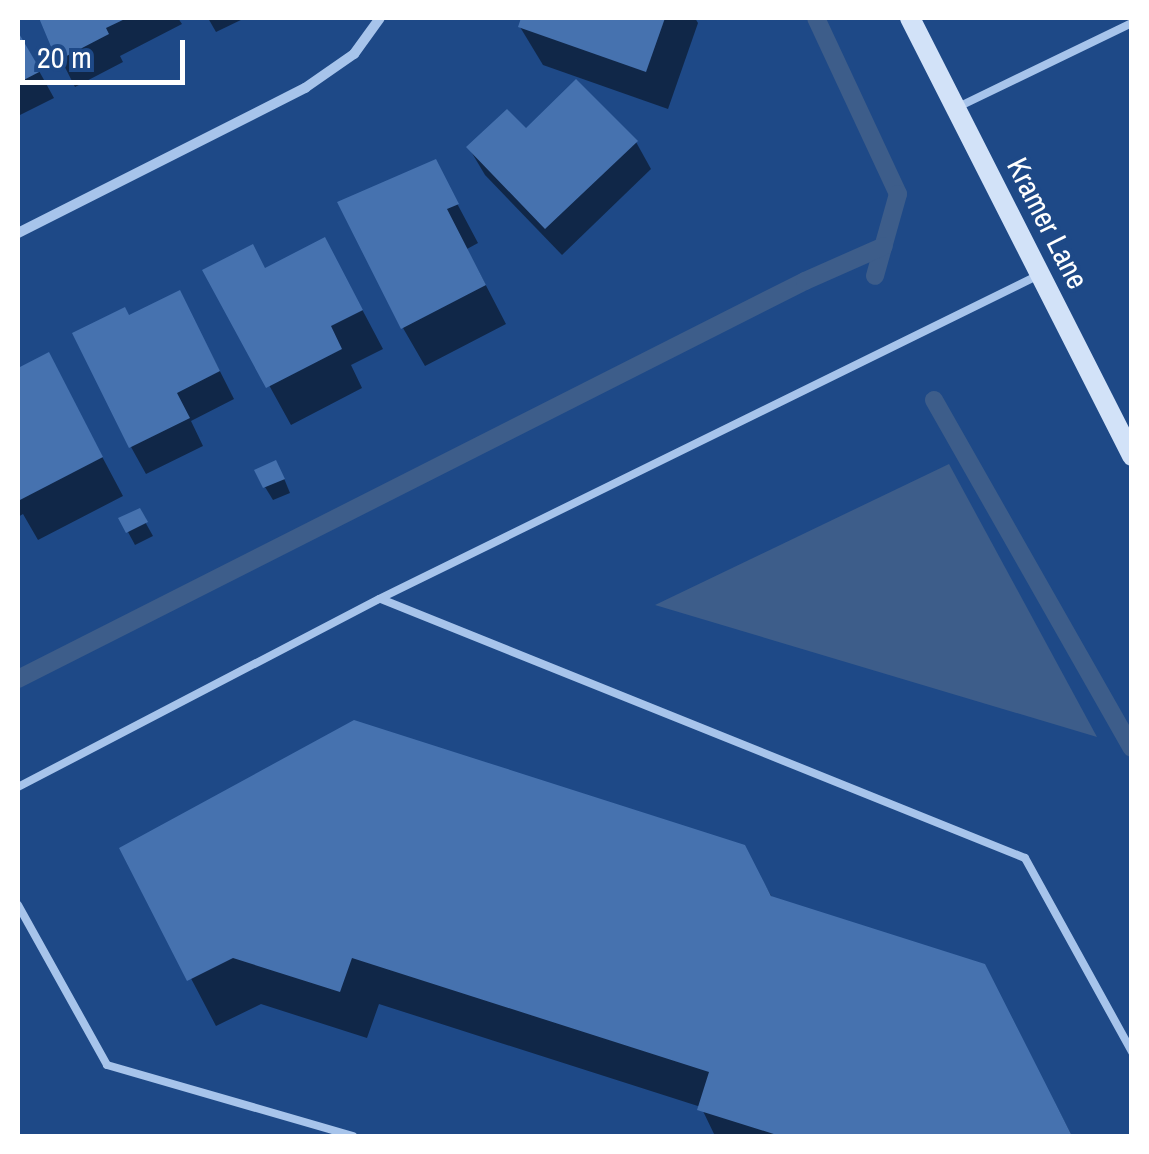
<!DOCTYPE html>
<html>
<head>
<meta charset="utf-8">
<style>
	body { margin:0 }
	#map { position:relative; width:1149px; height:1154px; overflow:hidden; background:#1e4987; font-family:"Archivo Narrow",sans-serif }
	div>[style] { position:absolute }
	.water>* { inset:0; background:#3d5d8a }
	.shadow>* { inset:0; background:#0007 }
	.stream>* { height:18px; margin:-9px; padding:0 9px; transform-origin:9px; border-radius:9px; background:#3d5d8a }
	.building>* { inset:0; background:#4672af }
	.lane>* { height:8px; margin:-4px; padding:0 4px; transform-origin:4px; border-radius:4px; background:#a7c4eb }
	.street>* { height:10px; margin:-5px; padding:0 5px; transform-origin:5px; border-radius:5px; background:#a7c4eb }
	.secondary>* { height:20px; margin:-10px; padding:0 10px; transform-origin:10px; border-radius:10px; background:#d2e2f8 }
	span { translate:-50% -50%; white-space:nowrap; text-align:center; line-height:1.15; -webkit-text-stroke:8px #1e4987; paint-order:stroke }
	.street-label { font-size:30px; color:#fff }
	.frame { position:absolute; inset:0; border:20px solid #fff; pointer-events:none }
	.scale { position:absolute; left:20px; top:40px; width:165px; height:45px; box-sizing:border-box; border:5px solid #fff; border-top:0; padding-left:12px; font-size:30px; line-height:35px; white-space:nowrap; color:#fff; -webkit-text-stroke:8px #1e4987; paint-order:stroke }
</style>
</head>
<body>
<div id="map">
	<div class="water">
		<div style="clip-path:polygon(949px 464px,1097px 737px,655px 605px)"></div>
	</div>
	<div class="shadow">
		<div style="clip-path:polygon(40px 18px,178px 18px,182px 24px,120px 56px,123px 62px,75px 87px)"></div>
		<div style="clip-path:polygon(208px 18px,245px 18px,216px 32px)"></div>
		<div style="clip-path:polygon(524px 18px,695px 18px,698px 23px,668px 109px,543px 65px,520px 27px)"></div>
		<div style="clip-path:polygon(18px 33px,54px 98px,18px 116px)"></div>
		<div style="clip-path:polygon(526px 132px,636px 142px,651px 169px,562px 255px,485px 175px,469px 148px)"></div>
		<div style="clip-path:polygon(435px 162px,478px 243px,467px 249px,506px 324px,425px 366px,403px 328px)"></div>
		<div style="clip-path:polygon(206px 271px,266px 271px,346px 279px,383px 349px,351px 365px,362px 388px,291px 425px)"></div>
		<div style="clip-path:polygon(194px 320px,234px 399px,191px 421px,203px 446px,146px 474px,131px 447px)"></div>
		<div style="clip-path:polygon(48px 355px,123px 496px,38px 540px,23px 514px,18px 517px,18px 371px)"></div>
		<div style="clip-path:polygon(283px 476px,290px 493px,273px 500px,265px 487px)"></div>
		<div style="clip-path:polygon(139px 511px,153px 536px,135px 545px,128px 532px)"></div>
		<div style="clip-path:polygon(743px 847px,773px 899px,983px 966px,1072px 1136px,715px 1136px,701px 1107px,379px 1004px,367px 1038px,261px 1004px,216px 1026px,123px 849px)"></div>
	</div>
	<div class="stream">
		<div style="left:816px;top:18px;width:194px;rotate:65deg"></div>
		<div style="left:898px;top:194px;width:85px;rotate:105.7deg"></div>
		<div style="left:934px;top:400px;width:400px;rotate:60.4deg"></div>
		<div style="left:18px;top:679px;width:882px;rotate:-26.83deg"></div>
		<div style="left:805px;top:281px;width:86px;rotate:-23.9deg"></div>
	</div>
	<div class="building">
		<div style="clip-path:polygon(39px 18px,127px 18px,106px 28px,109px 34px,57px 61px)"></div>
		<div style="clip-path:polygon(521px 18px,665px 18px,646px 72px,518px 27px)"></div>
		<div style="clip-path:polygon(18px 32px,41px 71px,18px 83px)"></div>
		<div style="clip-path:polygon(576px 79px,638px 141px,545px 229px,466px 147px,507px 109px,526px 128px)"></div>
		<div style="clip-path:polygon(436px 159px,459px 204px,447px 209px,486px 285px,401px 329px,337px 202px)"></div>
		<div style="clip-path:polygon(325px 237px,363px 310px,331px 326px,342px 349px,266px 388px,202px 270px,253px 244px,265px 268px)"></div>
		<div style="clip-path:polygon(180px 290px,220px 371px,177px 393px,190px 418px,129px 448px,72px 333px,125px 307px,129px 315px)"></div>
		<div style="clip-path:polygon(49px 352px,103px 457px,18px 501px,18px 368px)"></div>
		<div style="clip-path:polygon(276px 460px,285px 479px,263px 488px,254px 470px)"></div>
		<div style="clip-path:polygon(140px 508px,148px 522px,126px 533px,118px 518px)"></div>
		<div style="clip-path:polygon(354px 720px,745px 845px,771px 896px,985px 964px,1072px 1136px,780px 1136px,697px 1110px,709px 1072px,352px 958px,340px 992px,233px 958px,187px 981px,119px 848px)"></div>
	</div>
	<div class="lane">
		<div style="left:956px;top:108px;width:195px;rotate:-25.8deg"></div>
		<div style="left:381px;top:599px;width:694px;rotate:21.91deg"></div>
		<div style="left:1025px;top:858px;width:222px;rotate:61.1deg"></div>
		<div style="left:18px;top:787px;width:407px;rotate:-27.5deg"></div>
		<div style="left:379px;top:599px;width:733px;rotate:-26.15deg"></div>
		<div style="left:18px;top:905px;width:183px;rotate:60.9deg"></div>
		<div style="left:107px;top:1065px;width:256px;rotate:16.1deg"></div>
	</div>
	<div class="street">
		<div style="left:18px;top:233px;width:322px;rotate:-26.8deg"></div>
		<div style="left:305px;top:88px;width:60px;rotate:-34.8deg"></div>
		<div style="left:354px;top:54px;width:44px;rotate:-54.2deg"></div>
	</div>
	<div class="secondary">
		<div style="left:910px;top:18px;width:491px;rotate:63.1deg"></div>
	</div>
	<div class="street-label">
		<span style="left:1048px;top:223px;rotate:63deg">Kramer Lane</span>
	</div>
	<div class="frame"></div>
	<div class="scale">20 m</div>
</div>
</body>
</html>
